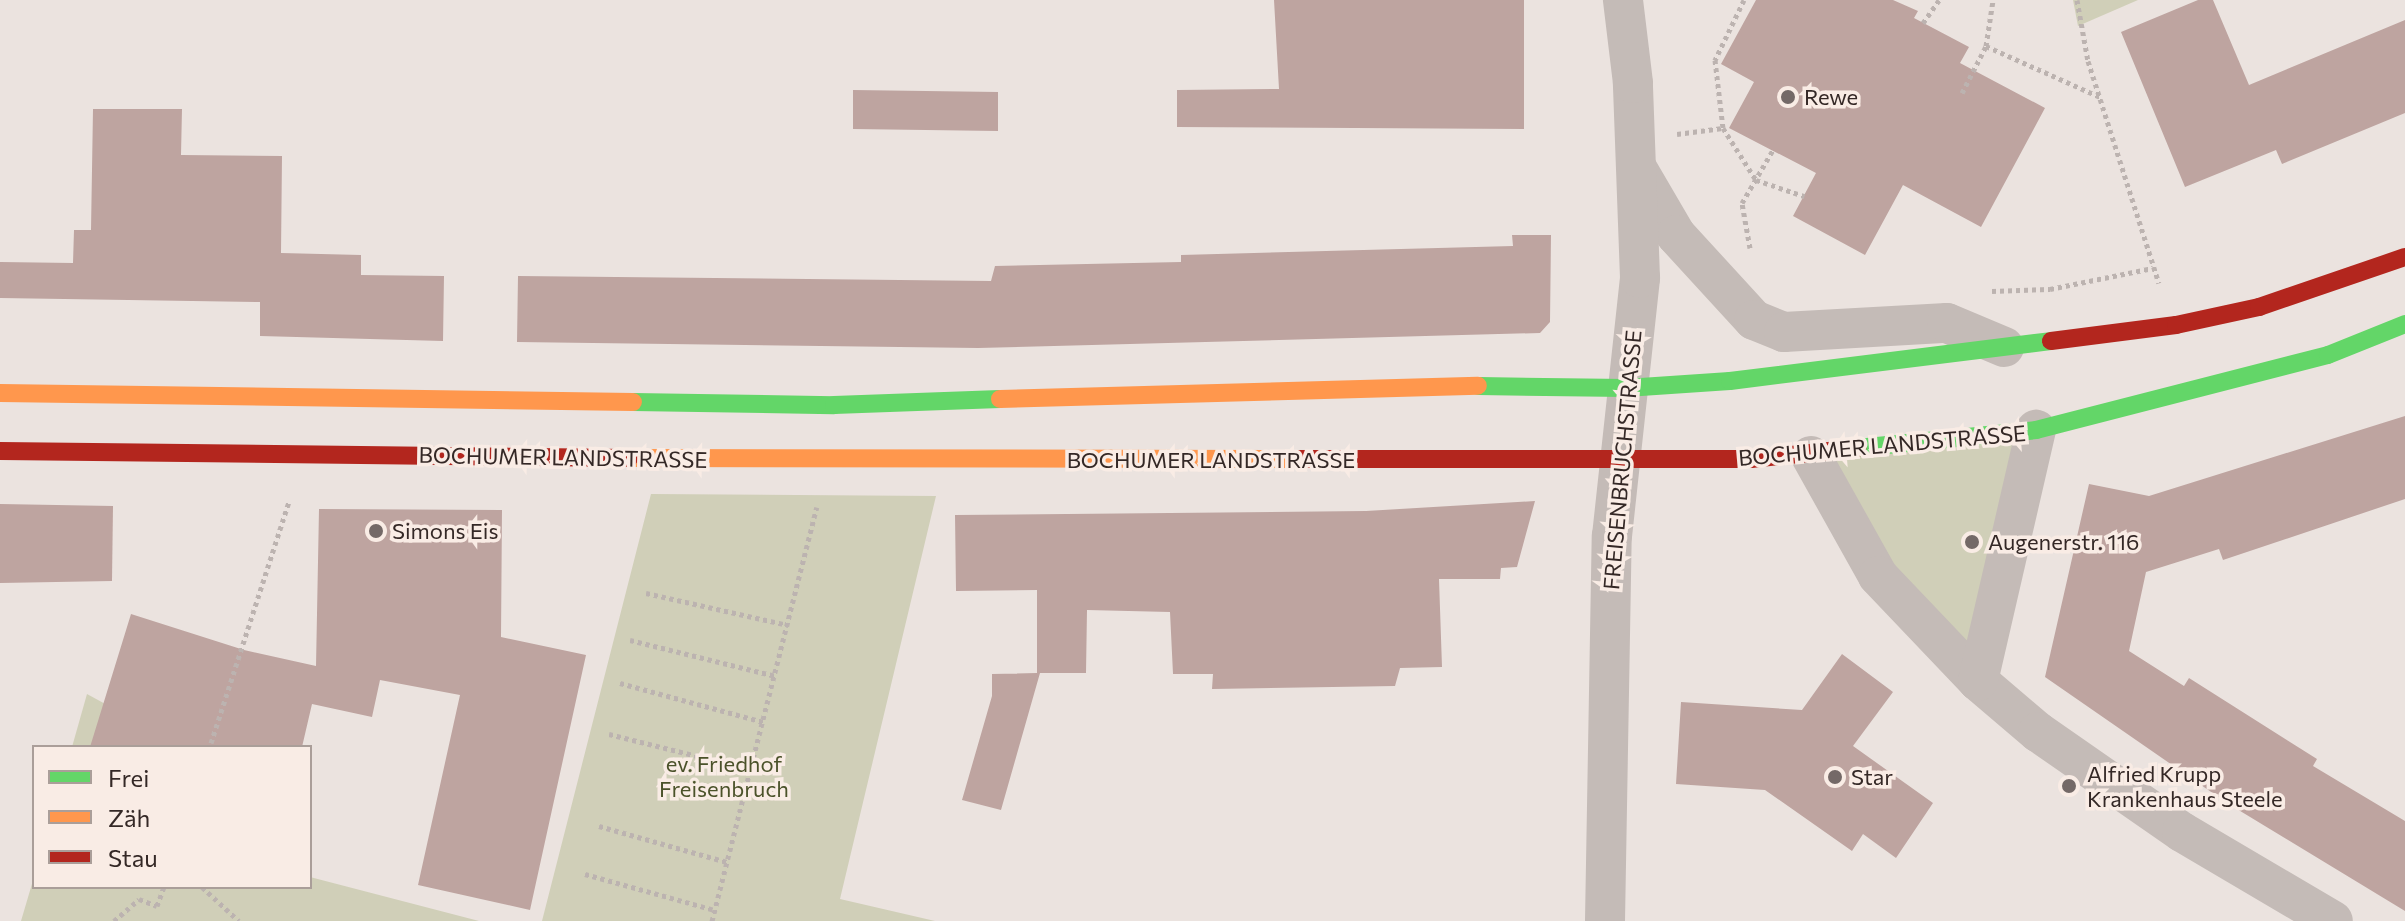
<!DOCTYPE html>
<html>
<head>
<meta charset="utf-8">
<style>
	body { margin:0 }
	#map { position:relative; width:2405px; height:921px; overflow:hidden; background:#ebe3df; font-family:Commissioner,sans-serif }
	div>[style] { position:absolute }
	.green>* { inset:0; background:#d0cfb8 }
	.building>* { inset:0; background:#bea4a0 }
	.path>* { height:5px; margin-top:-2.5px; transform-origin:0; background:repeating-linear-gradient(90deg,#bcb3b0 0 4px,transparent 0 8px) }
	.street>* { height:40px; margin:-20px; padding:0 20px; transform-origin:20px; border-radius:20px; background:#c4bbb7 }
	.fast>* { height:18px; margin:-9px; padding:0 9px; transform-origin:9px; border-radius:9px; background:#63d668 }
	.slow>* { height:18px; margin:-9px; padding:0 9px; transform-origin:9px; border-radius:9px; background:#ff974d }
	.jam>* { height:18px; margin:-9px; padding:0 9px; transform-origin:9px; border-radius:9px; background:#b3261e }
	.dots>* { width:22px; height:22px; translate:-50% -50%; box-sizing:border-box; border:4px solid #f9ece5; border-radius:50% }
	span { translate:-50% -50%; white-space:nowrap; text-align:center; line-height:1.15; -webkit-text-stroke:7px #f9ece5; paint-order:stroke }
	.poi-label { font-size:22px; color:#342826 }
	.left { translate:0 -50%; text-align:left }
	.street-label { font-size:22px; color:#342826 }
	.park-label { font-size:22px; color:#4b522a }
	.legend { position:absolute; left:32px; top:745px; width:280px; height:144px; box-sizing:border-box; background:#f9ece5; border:2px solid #aa9e99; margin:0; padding:10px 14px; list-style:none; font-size:24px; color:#342826 }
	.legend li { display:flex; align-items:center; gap:16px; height:40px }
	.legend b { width:40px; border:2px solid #aa9e99 }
</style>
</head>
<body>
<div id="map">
	<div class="green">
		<div style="clip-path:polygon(2073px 0,2138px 0,2078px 26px)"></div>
		<div style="clip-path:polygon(2034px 432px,1976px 676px,1816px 458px)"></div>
		<div style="clip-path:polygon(651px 494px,936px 496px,840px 899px,935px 921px,542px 921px)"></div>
		<div style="clip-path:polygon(87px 694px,184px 747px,72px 747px)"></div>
		<div style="clip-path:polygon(34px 877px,34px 887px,310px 887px,310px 877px,479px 921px,21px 921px)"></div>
	</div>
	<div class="building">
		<div style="clip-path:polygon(1274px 0,1524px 0,1524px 129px,1177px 127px,1177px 90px,1279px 89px)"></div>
		<div style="clip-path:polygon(1756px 0,1893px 0,1918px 11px,1914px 18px,1969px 47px,1960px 63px,2045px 108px,1981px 227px,1903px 185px,1865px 255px,1793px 216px,1816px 173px,1729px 128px,1754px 82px,1721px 64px)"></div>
		<div style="clip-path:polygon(2198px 0,2213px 0,2249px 85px,2405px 20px,2405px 113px,2282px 164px,2276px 150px,2185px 187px,2121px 32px)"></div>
		<div style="clip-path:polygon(853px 90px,998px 92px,998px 131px,853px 129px)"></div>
		<div style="clip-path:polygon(93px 109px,182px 109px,181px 155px,282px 156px,281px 253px,361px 255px,361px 275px,444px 276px,443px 341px,260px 336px,260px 302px,0 298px,0 262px,73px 263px,74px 230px,91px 230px)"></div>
		<div style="clip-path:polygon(1512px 235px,1551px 235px,1550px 322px,1540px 333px,978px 348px,517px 342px,518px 276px,991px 281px,995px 266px,1181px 262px,1181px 255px,1513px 246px)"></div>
		<div style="clip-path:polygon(2405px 416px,2405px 499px,2223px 560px,2219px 549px,2146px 572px,2129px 651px,2184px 686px,2189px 678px,2317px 759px,2313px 766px,2405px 821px,2405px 911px,2227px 803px,2045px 677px,2089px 484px,2149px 496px)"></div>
		<div style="clip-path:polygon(1535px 501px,1517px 567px,1501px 568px,1500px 579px,1439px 579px,1442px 667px,1400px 668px,1395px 686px,1212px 689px,1213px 674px,1173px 674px,1170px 612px,1087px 610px,1086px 673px,1040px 673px,1001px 810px,962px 800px,992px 696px,992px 674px,1037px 673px,1037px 590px,956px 591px,955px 515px,1366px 511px)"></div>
		<div style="clip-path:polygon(0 504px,113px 506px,112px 581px,0 583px)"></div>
		<div style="clip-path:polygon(319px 509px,502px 510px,501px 637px,586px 655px,530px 910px,418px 885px,460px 695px,380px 680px,372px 717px,312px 704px,302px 747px,90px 747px,131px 614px,244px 650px,316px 666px)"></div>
		<div style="clip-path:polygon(1842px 654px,1893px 692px,1853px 746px,1933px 803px,1896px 858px,1863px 834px,1852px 851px,1765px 790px,1676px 784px,1681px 702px,1802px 710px)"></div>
	</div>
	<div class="path">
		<div style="left:1744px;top:0;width:67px;rotate:115.8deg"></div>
		<div style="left:1715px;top:60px;width:68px;rotate:83.3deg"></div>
		<div style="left:1723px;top:128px;width:62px;rotate:57.6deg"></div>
		<div style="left:1756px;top:180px;width:51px;rotate:18.4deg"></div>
		<div style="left:2077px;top:0;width:62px;rotate:79.8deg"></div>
		<div style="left:2088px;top:61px;width:233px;rotate:72.3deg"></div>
		<div style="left:1923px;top:23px;width:28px;rotate:-55deg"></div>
		<div style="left:1986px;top:46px;width:125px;rotate:24.1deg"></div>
		<div style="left:1962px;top:93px;width:53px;rotate:-62.9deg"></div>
		<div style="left:1986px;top:46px;width:47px;rotate:-81.3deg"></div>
		<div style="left:1677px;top:134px;width:46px;rotate:-7.4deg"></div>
		<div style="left:1750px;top:248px;width:46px;rotate:-100.1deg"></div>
		<div style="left:1742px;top:203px;width:61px;rotate:-59.7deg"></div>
		<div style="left:1992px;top:291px;width:58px;rotate:-2deg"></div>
		<div style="left:2050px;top:289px;width:105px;rotate:-11.5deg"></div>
		<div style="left:646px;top:593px;width:146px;rotate:12.7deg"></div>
		<div style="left:630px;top:640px;width:149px;rotate:13.9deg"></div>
		<div style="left:620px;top:683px;width:149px;rotate:15.2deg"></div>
		<div style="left:609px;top:734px;width:148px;rotate:14deg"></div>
		<div style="left:211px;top:743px;width:254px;rotate:-72.1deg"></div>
		<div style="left:599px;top:826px;width:133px;rotate:15.7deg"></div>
		<div style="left:585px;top:874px;width:135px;rotate:15.5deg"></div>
		<div style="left:202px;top:887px;width:50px;rotate:42.6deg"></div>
		<div style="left:114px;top:921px;width:33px;rotate:-41deg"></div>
		<div style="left:139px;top:899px;width:19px;rotate:21deg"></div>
		<div style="left:157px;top:906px;width:20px;rotate:-70deg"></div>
		<div style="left:712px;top:921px;width:427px;rotate:-75.8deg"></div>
	</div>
	<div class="street">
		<div style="left:1638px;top:170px;width:75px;rotate:59.7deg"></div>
		<div style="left:1676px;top:235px;width:115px;rotate:47.5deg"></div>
		<div style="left:1754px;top:320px;width:32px;rotate:22deg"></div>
		<div style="left:1784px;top:332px;width:163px;rotate:-3.2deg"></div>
		<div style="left:1947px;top:323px;width:62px;rotate:22.8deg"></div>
		<div style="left:1811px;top:456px;width:137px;rotate:60.8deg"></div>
		<div style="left:1878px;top:576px;width:145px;rotate:46.4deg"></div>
		<div style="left:1978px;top:681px;width:79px;rotate:40.4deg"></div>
		<div style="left:2038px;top:732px;width:175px;rotate:34.8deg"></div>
		<div style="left:2182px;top:832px;width:175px;rotate:30.5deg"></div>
		<div style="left:1978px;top:681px;width:258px;rotate:-77deg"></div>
		<div style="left:1605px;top:921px;width:385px;rotate:-89deg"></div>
		<div style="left:1612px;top:536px;width:260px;rotate:-83.8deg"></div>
		<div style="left:1640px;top:278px;width:195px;rotate:-92.1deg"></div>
		<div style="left:1633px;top:83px;width:84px;rotate:-96.9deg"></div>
	</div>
	<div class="fast">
		<div style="left:1478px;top:386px;width:148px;rotate:0.8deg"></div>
		<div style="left:1626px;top:388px;width:104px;rotate:-3.9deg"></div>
		<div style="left:1730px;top:381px;width:323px;rotate:-7.1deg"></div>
		<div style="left:633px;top:402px;width:201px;rotate:0.9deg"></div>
		<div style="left:834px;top:405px;width:166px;rotate:-2.1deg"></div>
		<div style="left:1857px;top:448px;width:180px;rotate:-5.7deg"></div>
		<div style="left:2036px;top:430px;width:301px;rotate:-14.4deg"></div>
		<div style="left:2328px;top:355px;width:83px;rotate:-21.9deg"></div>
	</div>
	<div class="slow">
		<div style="left:0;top:393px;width:633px;rotate:0.81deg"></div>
		<div style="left:1000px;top:399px;width:478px;rotate:-1.6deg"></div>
		<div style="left:629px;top:458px;width:671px;rotate:0.09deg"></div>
	</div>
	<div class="jam">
		<div style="left:2051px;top:341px;width:126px;rotate:-7.3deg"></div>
		<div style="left:2176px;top:325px;width:85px;rotate:-12.2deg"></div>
		<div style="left:2259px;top:307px;width:154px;rotate:-18.9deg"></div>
		<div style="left:0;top:451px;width:629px;rotate:0.64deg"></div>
		<div style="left:1300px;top:459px;width:451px"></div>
		<div style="left:1751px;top:459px;width:107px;rotate:-5.9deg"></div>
	</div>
	<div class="dots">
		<div style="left:1788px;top:97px;background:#746967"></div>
		<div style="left:376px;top:531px;background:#746967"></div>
		<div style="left:1972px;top:542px;background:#746967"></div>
		<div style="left:1835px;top:777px;background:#746967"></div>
		<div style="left:2069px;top:786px;background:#746967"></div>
	</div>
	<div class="poi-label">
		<span class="left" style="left:1804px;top:97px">Rewe</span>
		<span class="left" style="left:392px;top:531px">Simons Eis</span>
		<span class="left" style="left:1988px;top:542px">Augenerstr. 116</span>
		<span class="left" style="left:2087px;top:786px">Alfried Krupp<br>Krankenhaus Steele</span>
		<span class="left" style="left:1851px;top:777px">Star</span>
	</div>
	<div class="street-label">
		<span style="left:1882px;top:445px;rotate:-5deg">BOCHUMER LANDSTRASSE</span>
		<span style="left:563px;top:457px;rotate:1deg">BOCHUMER LANDSTRASSE</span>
		<span style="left:1211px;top:460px">BOCHUMER LANDSTRASSE</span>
		<span style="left:1622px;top:460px;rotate:-85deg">FREISENBRUCHSTRASSE</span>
	</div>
	<div class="park-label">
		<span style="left:724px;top:776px">ev. Friedhof<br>Freisenbruch</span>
	</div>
	<ul class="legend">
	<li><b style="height:10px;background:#63d668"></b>Frei</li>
	<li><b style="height:10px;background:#ff974d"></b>Zäh</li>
	<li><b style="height:10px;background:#b3261e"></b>Stau</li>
	</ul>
</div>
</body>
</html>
